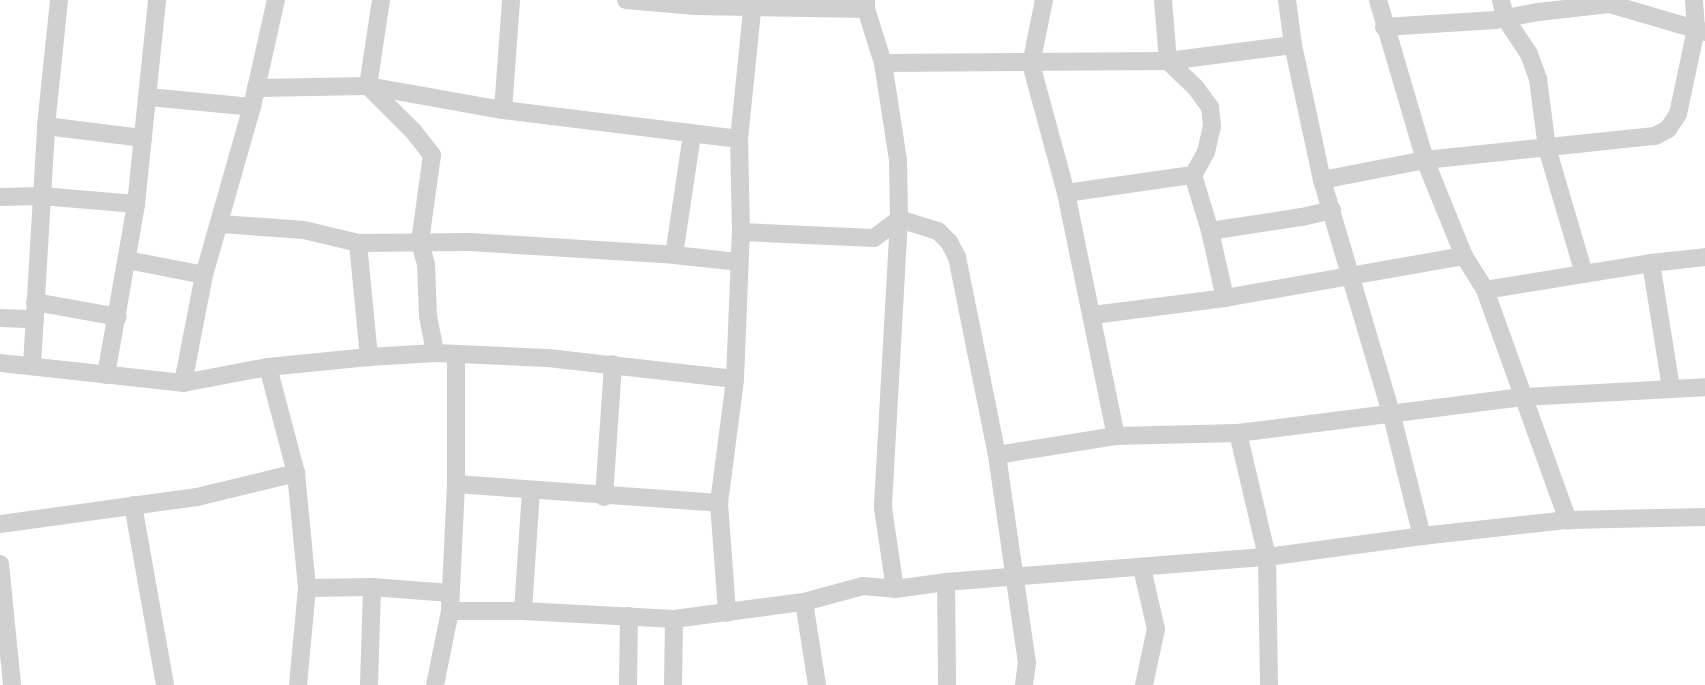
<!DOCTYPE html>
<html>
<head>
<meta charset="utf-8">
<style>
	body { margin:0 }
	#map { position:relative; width:1705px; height:685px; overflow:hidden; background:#fff; font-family:"Noto Sans",sans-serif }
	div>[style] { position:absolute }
	.minor>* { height:18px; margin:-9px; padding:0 9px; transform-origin:9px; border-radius:9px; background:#d0d0d0 }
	span { translate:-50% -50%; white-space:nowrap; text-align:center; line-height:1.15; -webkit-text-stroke:6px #fff; paint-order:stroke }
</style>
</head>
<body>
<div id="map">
	<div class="minor">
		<div style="left:626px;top:0;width:69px;rotate:5deg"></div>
		<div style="left:695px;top:6px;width:171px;rotate:1deg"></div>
		<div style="left:866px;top:0;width:9px;rotate:90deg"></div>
		<div style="left:866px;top:9px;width:57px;rotate:72.5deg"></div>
		<div style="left:883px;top:63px;width:98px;rotate:81.2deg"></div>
		<div style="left:898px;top:160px;width:59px;rotate:89deg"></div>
		<div style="left:899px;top:219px;width:289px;rotate:93.2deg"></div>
		<div style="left:883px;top:508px;width:82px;rotate:81.6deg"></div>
		<div style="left:1044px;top:0;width:65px;rotate:101.5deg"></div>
		<div style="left:1031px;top:64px;width:134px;rotate:74.8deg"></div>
		<div style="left:1066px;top:193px;width:248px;rotate:78.4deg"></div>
		<div style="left:1163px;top:0;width:61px;rotate:85.3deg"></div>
		<div style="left:1168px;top:61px;width:39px;rotate:44deg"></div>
		<div style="left:1196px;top:88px;width:24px;rotate:54deg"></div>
		<div style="left:1210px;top:107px;width:19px;rotate:84deg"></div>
		<div style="left:1212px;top:126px;width:27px;rotate:103deg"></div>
		<div style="left:1206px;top:152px;width:26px;rotate:119deg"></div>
		<div style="left:1193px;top:175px;width:59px;rotate:73.1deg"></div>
		<div style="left:1210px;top:231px;width:69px;rotate:77.4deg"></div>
		<div style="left:1287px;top:0;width:45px;rotate:82.4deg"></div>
		<div style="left:1293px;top:45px;width:138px;rotate:77.9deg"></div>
		<div style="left:1322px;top:180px;width:246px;rotate:73.5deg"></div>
		<div style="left:1392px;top:416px;width:124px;rotate:76deg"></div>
		<div style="left:1378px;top:0;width:167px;rotate:73.6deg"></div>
		<div style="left:1425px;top:160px;width:104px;rotate:67.9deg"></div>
		<div style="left:1464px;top:256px;width:40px;rotate:58deg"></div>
		<div style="left:1485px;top:290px;width:245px;rotate:70.2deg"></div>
		<div style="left:1501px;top:0;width:18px;rotate:77deg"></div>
		<div style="left:1505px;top:18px;width:43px;rotate:56.3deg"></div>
		<div style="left:1529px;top:54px;width:27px;rotate:70deg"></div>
		<div style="left:1538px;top:79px;width:70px;rotate:82.6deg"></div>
		<div style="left:1547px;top:148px;width:131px;rotate:73.6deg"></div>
		<div style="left:1384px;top:27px;width:112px;rotate:-3.6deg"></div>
		<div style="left:1496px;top:20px;width:43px;rotate:-10.8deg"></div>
		<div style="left:1538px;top:12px;width:72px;rotate:-6.3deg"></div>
		<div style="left:1610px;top:4px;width:99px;rotate:16.4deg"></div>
		<div style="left:883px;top:63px;width:285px;rotate:-0.4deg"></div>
		<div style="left:1168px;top:61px;width:126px;rotate:-7.3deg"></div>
		<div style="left:368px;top:86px;width:65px;rotate:45deg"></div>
		<div style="left:414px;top:132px;width:29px;rotate:52deg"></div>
		<div style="left:432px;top:155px;width:88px;rotate:97.9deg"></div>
		<div style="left:420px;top:242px;width:23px;rotate:75deg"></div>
		<div style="left:426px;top:264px;width:52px;rotate:87.8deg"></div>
		<div style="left:428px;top:316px;width:38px;rotate:79deg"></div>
		<div style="left:368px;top:86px;width:87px;rotate:-81.4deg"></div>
		<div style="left:256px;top:88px;width:112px;rotate:-1deg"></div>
		<div style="left:368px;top:86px;width:137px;rotate:10.1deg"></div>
		<div style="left:503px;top:110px;width:238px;rotate:7deg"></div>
		<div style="left:149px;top:97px;width:103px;rotate:5.5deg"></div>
		<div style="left:503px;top:110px;width:110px;rotate:-85.8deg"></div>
		<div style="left:46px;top:126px;width:98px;rotate:7.1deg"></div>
		<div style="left:1322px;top:180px;width:105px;rotate:-11deg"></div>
		<div style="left:1425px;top:160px;width:231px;rotate:-6deg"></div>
		<div style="left:1655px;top:136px;width:15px;rotate:-28deg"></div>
		<div style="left:1668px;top:129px;width:18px;rotate:-56deg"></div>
		<div style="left:1678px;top:114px;width:87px;rotate:-78deg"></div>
		<div style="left:1696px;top:29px;width:29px;rotate:-94deg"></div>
		<div style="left:1066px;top:193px;width:128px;rotate:-8.1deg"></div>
		<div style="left:0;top:197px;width:41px;rotate:-1.4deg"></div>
		<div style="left:41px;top:196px;width:95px;rotate:4.8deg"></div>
		<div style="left:899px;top:219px;width:41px;rotate:17.1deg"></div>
		<div style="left:938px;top:231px;width:16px;rotate:45deg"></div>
		<div style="left:949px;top:242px;width:17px;rotate:62deg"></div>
		<div style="left:957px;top:257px;width:202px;rotate:78.6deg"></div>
		<div style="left:997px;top:455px;width:210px;rotate:81.8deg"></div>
		<div style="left:1027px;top:663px;width:22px;rotate:98deg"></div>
		<div style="left:221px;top:224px;width:83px;rotate:4.1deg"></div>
		<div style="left:304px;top:230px;width:56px;rotate:13.5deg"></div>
		<div style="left:358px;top:243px;width:112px;rotate:-0.5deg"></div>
		<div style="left:470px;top:242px;width:204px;rotate:3.6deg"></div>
		<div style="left:674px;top:255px;width:64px;rotate:6.2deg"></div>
		<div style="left:1210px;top:231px;width:93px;rotate:-8.7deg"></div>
		<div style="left:1302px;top:217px;width:31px;rotate:-13deg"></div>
		<div style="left:741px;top:232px;width:133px;rotate:2.6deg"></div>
		<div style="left:874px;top:238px;width:31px;rotate:-37deg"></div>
		<div style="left:358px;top:243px;width:115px;rotate:84.5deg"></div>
		<div style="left:674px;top:255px;width:122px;rotate:-81.5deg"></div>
		<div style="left:127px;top:260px;width:78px;rotate:11deg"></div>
		<div style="left:1651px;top:263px;width:127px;rotate:80.9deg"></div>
		<div style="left:1485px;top:290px;width:168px;rotate:-9.2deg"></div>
		<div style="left:1651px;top:263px;width:54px;rotate:-6.3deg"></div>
		<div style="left:35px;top:302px;width:84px;rotate:10.2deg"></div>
		<div style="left:1093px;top:315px;width:133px;rotate:-7.3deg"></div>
		<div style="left:1225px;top:298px;width:243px;rotate:-10deg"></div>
		<div style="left:0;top:318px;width:35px;rotate:2deg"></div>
		<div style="left:0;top:363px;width:184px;rotate:6.2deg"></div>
		<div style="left:183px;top:383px;width:86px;rotate:-10.7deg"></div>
		<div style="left:268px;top:367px;width:101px;rotate:-5.7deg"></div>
		<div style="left:369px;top:357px;width:66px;rotate:-3.5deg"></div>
		<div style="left:435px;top:353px;width:113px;rotate:2.5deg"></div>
		<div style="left:548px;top:358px;width:188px;rotate:6.4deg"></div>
		<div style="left:32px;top:365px;width:239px;rotate:-86.6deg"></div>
		<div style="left:46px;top:126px;width:127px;rotate:-84.1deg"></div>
		<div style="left:268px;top:367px;width:110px;rotate:75.2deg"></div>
		<div style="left:296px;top:473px;width:116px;rotate:84.5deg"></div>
		<div style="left:307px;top:588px;width:97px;rotate:95.3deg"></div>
		<div style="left:106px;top:375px;width:174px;rotate:-80deg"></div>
		<div style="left:136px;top:204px;width:205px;rotate:-84.1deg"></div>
		<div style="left:183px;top:383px;width:110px;rotate:-79deg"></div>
		<div style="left:204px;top:275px;width:175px;rotate:-74.1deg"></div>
		<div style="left:252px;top:107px;width:110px;rotate:-77.4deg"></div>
		<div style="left:1238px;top:433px;width:127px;rotate:76.8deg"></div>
		<div style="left:1267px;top:557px;width:128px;rotate:89.1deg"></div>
		<div style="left:997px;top:455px;width:121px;rotate:-9.1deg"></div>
		<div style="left:1116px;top:436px;width:122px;rotate:-1.4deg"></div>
		<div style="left:1238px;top:433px;width:287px;rotate:-7.2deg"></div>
		<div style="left:1523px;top:397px;width:182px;rotate:-3.1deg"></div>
		<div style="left:456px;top:484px;width:264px;rotate:4.1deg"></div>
		<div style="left:719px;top:503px;width:125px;rotate:-82.6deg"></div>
		<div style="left:735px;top:379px;width:147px;rotate:-87.7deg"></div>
		<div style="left:741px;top:232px;width:93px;rotate:-91.2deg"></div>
		<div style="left:739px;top:139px;width:140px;rotate:-84.2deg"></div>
		<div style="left:604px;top:497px;width:133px;rotate:-86.1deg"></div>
		<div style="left:719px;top:503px;width:110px;rotate:85.8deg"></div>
		<div style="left:133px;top:505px;width:183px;rotate:79.9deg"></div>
		<div style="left:0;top:524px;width:199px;rotate:-7.8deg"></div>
		<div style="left:197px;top:497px;width:102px;rotate:-13.6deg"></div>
		<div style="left:0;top:564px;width:122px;rotate:84.3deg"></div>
		<div style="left:1142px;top:568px;width:63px;rotate:77.1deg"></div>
		<div style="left:1156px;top:629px;width:57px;rotate:102.1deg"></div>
		<div style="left:946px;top:582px;width:103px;rotate:89.4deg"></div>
		<div style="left:307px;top:588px;width:65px;rotate:-0.9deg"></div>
		<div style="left:372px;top:587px;width:78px;rotate:4.4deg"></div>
		<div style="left:804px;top:602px;width:84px;rotate:81.1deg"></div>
		<div style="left:450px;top:611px;width:73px"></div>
		<div style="left:523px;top:611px;width:151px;rotate:3deg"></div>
		<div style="left:674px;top:619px;width:131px;rotate:-7.5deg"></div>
		<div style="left:804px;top:602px;width:61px;rotate:-15.2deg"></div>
		<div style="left:863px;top:586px;width:32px;rotate:5deg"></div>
		<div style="left:895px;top:589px;width:51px;rotate:-7.8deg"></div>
		<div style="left:946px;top:582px;width:322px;rotate:-4.5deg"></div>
		<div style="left:1267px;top:557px;width:156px;rotate:-7.7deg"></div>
		<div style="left:1422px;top:536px;width:147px;rotate:-6.3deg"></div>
		<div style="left:1568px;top:520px;width:137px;rotate:-1.3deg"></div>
		<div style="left:523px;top:611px;width:120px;rotate:-86.2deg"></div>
		<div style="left:369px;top:685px;width:98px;rotate:-88.2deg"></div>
		<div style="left:435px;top:685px;width:76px;rotate:-78.5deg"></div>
		<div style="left:450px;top:611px;width:127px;rotate:-87.3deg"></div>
		<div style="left:456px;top:484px;width:130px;rotate:-90deg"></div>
		<div style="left:628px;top:685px;width:69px;rotate:-89.2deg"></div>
		<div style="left:673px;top:685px;width:66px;rotate:-89.1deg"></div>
	</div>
</div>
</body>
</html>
